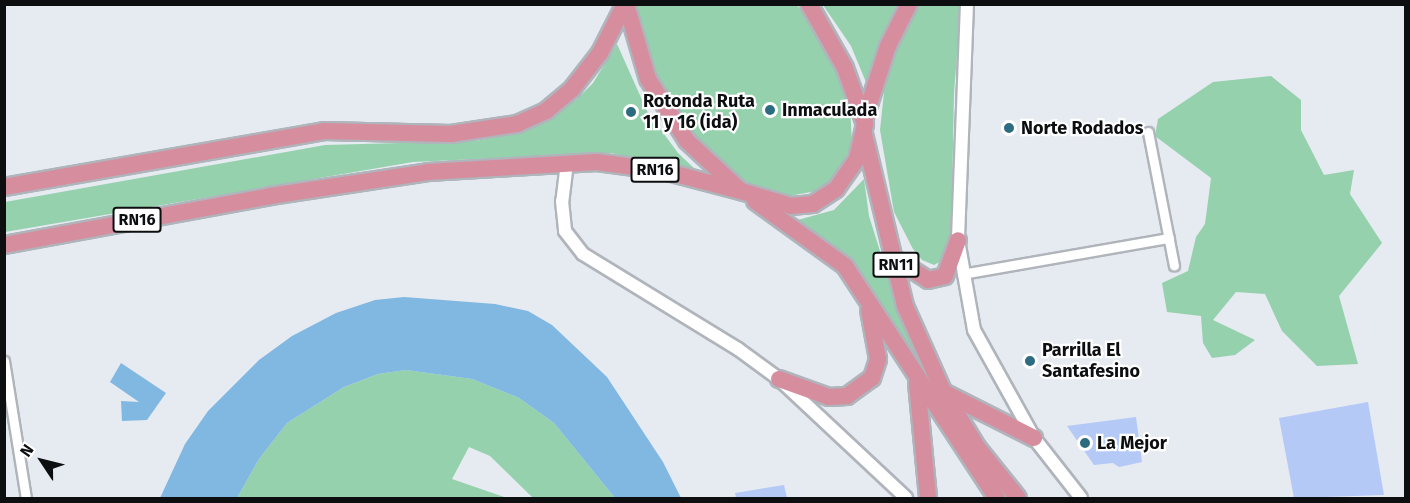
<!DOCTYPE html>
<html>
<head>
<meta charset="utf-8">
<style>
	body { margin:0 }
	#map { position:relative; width:1410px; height:503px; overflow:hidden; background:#e6eaf1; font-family:"Fira Sans",sans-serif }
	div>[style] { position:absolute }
	.green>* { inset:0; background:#95d1ad }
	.water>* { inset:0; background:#80b8e2 }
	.building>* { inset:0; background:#b4c9f6 }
	.roads { filter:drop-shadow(2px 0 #b0b4bb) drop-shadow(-2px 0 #b0b4bb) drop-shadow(0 2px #b0b4bb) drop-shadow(0 -2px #b0b4bb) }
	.minor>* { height:9px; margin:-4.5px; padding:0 4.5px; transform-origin:4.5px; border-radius:4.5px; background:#fff }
	.tertiary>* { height:12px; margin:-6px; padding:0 6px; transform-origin:6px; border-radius:6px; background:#fff }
	.trunk>* { height:16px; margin:-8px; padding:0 8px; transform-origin:8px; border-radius:8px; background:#d68e9f }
	.dots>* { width:16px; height:16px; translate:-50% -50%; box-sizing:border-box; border:3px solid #fff; border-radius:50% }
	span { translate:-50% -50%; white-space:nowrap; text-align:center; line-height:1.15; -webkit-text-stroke:4.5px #fff; paint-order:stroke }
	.shield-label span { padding:2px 4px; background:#fff; border:2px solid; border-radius:4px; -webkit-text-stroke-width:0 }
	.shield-label { font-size:16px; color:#0c0e10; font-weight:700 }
	.poi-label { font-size:18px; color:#0c0e10; font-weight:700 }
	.left { translate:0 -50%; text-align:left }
	.frame { position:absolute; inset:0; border:6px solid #0c0e10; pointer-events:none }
	.north { position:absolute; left:12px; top:431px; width:60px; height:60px; -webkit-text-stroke:4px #fff; paint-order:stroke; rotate:305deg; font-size:16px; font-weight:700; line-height:24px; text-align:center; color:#0c0e10 }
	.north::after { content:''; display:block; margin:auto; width:21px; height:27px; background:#0c0e10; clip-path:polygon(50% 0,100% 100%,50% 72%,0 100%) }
</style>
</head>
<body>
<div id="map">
	<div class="green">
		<div style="clip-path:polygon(633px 5px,797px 5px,822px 37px,850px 104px,852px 145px,834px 179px,817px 191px,783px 197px,760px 190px,733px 173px,696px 140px,659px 86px,643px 48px)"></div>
		<div style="clip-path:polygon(823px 5px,901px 5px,881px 45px,868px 87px,851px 46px)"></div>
		<div style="clip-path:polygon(916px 5px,961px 5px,954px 93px,951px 245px,945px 259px,934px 265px,922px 260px,913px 249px,894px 212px,880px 130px,886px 74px)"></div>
		<div style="clip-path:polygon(617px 44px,647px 111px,678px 153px,698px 172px,611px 153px,413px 162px,5px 232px,5px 202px,325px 145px,475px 141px,518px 133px,540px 124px,576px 100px,593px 83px)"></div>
		<div style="clip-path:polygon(1271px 76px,1301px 100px,1301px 130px,1324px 175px,1354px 170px,1350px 194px,1382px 243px,1339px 296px,1358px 364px,1317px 366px,1282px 331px,1265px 294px,1236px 292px,1213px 320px,1255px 340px,1235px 355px,1212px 358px,1203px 343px,1201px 316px,1167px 312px,1162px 283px,1188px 271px,1196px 237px,1205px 224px,1211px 178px,1155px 136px,1158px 119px,1213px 82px)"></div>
		<div style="clip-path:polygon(864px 179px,869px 216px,900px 315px,923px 370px,855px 266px,794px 221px,834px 210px)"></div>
		<div style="clip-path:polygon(406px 370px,472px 379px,519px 398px,554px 423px,615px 498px,533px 498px,490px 456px,469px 447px,452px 479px,507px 498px,237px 498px,259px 459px,287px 423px,344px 387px,378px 374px)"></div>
	</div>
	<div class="water">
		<div style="clip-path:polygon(404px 297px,495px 304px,528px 311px,552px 325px,607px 377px,663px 462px,681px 498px,615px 498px,554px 423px,519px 398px,472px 379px,406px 370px,378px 374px,344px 387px,287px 423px,259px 459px,237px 498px,160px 498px,185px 444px,208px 411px,259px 360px,292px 336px,336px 313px,375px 300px)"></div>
		<div style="clip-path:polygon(121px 363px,166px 393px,147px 420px,122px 421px,121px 401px,139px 402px,110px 382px)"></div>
	</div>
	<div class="building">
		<div style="clip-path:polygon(1368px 402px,1384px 495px,1294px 498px,1279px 418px)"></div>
		<div style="clip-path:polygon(1136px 417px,1142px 462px,1119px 467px,1113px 463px,1094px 465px,1067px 426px)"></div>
		<div style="clip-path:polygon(784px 485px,787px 498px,736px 498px,735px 493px)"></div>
	</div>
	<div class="roads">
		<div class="minor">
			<div style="left:1148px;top:132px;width:136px;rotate:79deg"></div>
			<div style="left:962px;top:274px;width:210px;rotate:-9.9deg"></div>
			<div style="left:4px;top:361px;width:139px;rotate:80.9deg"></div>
		</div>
		<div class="tertiary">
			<div style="left:967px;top:4px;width:236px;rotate:92.2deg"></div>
			<div style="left:958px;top:240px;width:91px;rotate:79.9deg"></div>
			<div style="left:974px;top:330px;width:124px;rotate:60.9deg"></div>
			<div style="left:1034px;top:438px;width:76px;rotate:51.9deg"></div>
			<div style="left:567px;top:163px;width:38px;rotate:97deg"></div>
			<div style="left:562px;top:201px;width:30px;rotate:84deg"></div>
			<div style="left:565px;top:231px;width:29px;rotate:52deg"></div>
			<div style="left:583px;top:254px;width:182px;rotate:31.5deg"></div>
			<div style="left:738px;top:349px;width:51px;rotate:36.2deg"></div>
			<div style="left:779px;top:379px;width:174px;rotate:43.1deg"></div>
		</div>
		<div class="trunk">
			<div style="left:626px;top:4px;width:78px;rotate:73.7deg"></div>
			<div style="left:648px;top:79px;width:73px;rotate:57.8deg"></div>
			<div style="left:687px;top:141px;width:74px;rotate:42.8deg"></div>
			<div style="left:741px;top:191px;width:52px;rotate:16.7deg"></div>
			<div style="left:791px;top:206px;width:22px;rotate:-5deg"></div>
			<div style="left:813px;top:204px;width:27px;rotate:-33deg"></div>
			<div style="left:836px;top:189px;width:37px;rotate:-55deg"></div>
			<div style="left:857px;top:159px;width:36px;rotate:-77deg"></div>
			<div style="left:865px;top:124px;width:59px;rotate:-109.7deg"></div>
			<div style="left:845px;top:68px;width:73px;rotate:-119.4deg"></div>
			<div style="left:865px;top:117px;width:75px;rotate:-72.1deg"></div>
			<div style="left:888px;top:46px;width:47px;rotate:-63.4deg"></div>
			<div style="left:864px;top:134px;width:177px;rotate:76.6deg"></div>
			<div style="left:905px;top:306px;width:93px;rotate:65.9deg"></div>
			<div style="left:943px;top:391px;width:66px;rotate:58.7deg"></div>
			<div style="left:977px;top:447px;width:65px;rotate:51.2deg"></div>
			<div style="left:4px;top:187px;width:325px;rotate:-9.9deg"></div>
			<div style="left:324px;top:131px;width:127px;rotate:1.4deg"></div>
			<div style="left:451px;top:134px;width:67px;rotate:-8.6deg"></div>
			<div style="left:517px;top:124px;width:32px;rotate:-24deg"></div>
			<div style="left:546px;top:111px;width:34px;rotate:-40deg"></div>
			<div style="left:572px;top:89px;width:46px;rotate:-52.1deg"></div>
			<div style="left:600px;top:53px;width:55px;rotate:-63deg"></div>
			<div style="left:755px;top:201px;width:111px;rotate:35.8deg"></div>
			<div style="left:845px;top:266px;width:277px;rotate:56.8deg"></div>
			<div style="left:4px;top:245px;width:270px;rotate:-10.4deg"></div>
			<div style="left:270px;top:196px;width:160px;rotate:-8.6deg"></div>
			<div style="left:428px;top:172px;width:169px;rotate:-3.4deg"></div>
			<div style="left:597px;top:162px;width:68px;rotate:7.7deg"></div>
			<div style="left:664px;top:171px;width:80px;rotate:14.6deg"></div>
			<div style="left:895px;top:259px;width:39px;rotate:32deg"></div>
			<div style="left:928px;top:280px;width:17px;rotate:-13deg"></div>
			<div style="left:945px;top:276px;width:38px;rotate:-70deg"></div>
			<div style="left:779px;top:379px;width:53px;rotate:19.8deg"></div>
			<div style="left:829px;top:397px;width:18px;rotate:-3deg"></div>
			<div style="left:847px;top:396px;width:31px;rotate:-36deg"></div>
			<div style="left:872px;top:378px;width:20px;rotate:-72deg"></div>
			<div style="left:878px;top:359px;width:50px;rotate:-100.4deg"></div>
			<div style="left:917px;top:383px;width:116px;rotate:84.5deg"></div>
			<div style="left:943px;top:392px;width:102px;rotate:26.8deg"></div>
		</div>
	</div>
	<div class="dots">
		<div style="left:770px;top:110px;background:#2d6b81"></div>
		<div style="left:631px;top:112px;background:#2d6b81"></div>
		<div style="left:1009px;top:128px;background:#2d6b81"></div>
		<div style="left:1030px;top:361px;background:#2d6b81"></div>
		<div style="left:1085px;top:443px;background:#2d6b81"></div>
	</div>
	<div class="shield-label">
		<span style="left:655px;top:170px">RN16</span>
		<span style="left:137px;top:220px">RN16</span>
		<span style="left:896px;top:265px">RN11</span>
	</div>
	<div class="poi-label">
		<span class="left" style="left:643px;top:112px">Rotonda Ruta<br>11 y 16 (ida)</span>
		<span class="left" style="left:782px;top:110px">Inmaculada</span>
		<span class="left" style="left:1021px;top:128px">Norte Rodados</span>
		<span class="left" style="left:1042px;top:361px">Parrilla El<br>Santafesino</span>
		<span class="left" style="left:1097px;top:443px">La Mejor</span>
	</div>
	<div class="frame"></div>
	<div class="north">N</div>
</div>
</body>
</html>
